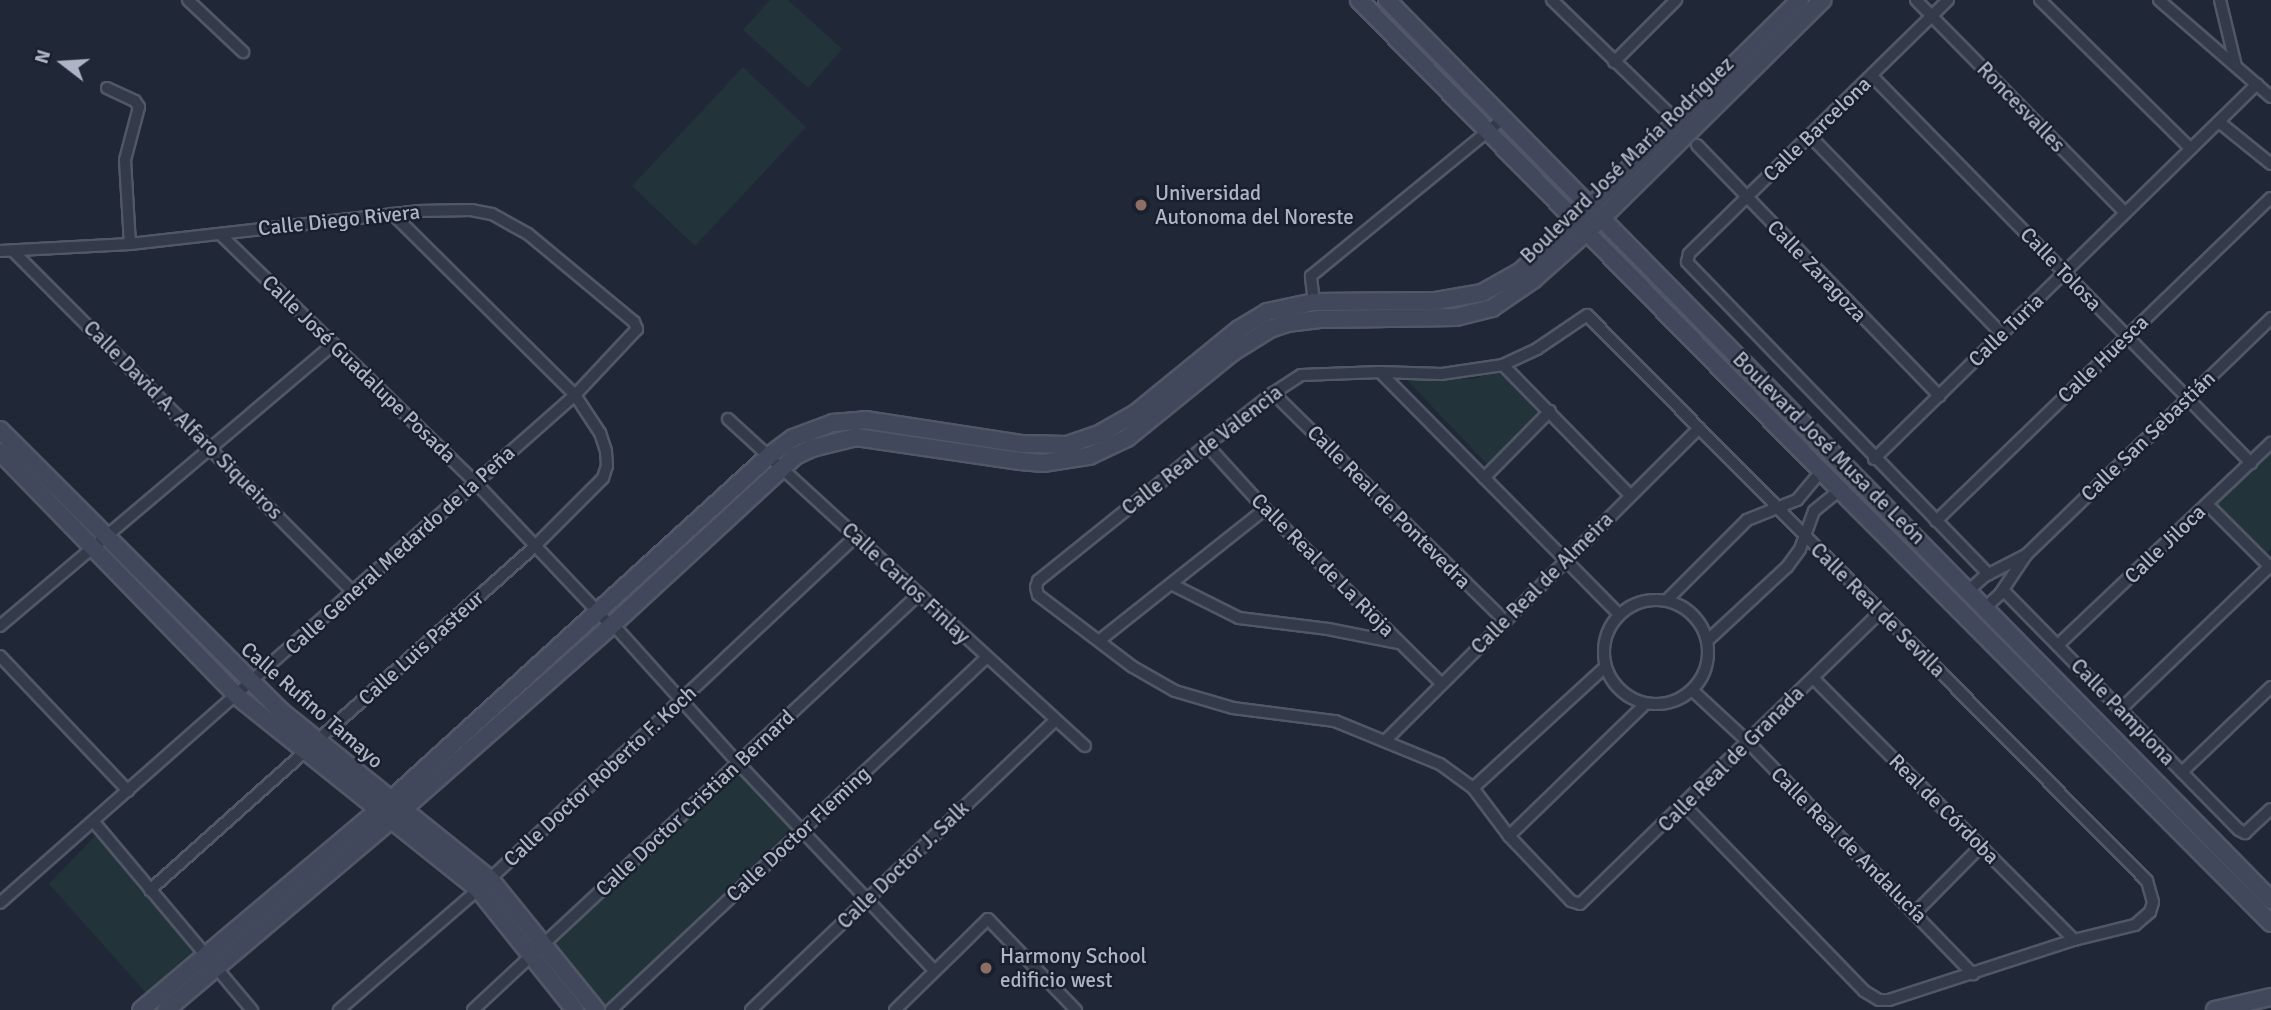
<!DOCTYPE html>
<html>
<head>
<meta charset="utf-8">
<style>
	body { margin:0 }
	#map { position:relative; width:2271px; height:1010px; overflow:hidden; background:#202838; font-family:Signika,sans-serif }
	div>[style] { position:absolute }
	.green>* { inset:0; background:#223439 }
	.roads { filter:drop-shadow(2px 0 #515766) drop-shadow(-2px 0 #515766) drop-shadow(0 2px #515766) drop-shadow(0 -2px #515766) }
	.street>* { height:10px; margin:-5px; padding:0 5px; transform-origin:5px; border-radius:5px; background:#333a49 }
	.street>.ring { margin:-5px; padding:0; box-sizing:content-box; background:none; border:10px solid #333a49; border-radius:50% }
	.secondary>* { height:16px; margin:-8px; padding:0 8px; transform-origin:8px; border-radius:8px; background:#41485c }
	.dots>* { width:19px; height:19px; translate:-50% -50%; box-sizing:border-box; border:4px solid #191f2d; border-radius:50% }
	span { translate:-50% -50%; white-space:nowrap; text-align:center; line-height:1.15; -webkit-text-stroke:5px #191f2d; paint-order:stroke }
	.street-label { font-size:21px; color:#aeb4c5 }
	.poi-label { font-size:21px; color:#aeb4c5 }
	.left { translate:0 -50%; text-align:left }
	.north { position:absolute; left:28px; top:28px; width:70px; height:70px; -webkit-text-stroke:5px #191f2d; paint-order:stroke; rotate:287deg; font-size:19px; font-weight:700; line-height:28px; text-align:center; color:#aeb4c5 }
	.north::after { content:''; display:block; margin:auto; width:24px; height:32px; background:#aeb4c5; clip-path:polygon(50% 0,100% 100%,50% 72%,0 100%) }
</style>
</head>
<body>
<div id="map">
	<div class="green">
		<div style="clip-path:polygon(770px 0,788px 0,842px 49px,808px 88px,743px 30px)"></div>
		<div style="clip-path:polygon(743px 67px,806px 127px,695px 246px,632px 186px)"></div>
		<div style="clip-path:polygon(1502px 369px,1544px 412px,1487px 464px,1405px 378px,1474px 379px)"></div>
		<div style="clip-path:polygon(2271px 451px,2271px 549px,2264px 555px,2215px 504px)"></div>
		<div style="clip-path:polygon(738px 773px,792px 828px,605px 1007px,553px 946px)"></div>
		<div style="clip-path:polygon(95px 836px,196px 955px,149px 996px,49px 884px)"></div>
	</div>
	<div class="roads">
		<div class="street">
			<div style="left:188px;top:0;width:76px;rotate:43.4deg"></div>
			<div style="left:1552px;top:0;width:180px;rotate:44.1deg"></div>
			<div style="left:1916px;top:0;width:298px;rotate:45.5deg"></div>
			<div style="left:1948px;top:0;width:363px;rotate:135.6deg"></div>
			<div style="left:1689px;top:254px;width:8px;rotate:104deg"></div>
			<div style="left:1687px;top:262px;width:434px;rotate:46deg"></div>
			<div style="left:2040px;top:0;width:212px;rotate:44.6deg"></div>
			<div style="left:2159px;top:0;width:148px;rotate:40.9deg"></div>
			<div style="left:2220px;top:0;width:68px;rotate:76.4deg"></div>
			<div style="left:1614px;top:62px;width:88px;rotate:-45deg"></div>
			<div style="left:1872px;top:76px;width:542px;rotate:45.6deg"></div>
			<div style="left:107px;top:88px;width:31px;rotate:25deg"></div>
			<div style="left:135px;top:101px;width:7px;rotate:56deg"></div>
			<div style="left:139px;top:107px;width:55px;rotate:104.8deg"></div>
			<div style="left:125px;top:160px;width:84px;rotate:86.6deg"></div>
			<div style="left:2219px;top:122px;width:67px;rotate:38.9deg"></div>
			<div style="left:1810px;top:136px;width:276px;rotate:45.9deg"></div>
			<div style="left:1697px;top:145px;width:349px;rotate:46deg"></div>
			<div style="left:221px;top:235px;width:353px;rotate:44.2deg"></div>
			<div style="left:474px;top:481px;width:199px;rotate:46.6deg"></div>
			<div style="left:0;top:251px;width:130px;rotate:-3.1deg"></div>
			<div style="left:130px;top:244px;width:290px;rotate:-6.5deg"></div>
			<div style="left:418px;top:211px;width:53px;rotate:-1.1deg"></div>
			<div style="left:471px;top:210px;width:21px;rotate:11deg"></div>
			<div style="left:492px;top:214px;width:41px;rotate:29.1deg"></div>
			<div style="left:528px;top:234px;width:138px;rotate:39.7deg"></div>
			<div style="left:634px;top:322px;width:8px;rotate:67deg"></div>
			<div style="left:637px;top:329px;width:91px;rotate:133.2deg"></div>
			<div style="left:575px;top:395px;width:767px;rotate:138.54deg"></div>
			<div style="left:13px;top:251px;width:480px;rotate:45.1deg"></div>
			<div style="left:1314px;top:302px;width:26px;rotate:-97deg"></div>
			<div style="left:1311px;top:276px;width:248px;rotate:-39.3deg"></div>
			<div style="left:1503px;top:365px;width:182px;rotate:45.7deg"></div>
			<div style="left:1380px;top:372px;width:340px;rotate:45.4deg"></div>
			<div style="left:1273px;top:393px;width:325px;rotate:44.5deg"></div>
			<div style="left:728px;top:419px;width:484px;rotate:42.5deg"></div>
			<div style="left:1207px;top:445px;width:86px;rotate:47.8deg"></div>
			<div style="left:1265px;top:509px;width:247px;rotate:44.7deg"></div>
			<div style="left:1874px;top:459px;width:536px;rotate:-44.4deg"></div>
			<div style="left:1484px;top:478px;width:94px;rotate:-45.4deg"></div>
			<div style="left:2207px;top:504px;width:88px;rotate:45deg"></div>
			<div style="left:1936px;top:521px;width:465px;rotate:-44deg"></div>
			<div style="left:1171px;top:584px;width:76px;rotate:26.6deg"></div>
			<div style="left:1239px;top:618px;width:90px;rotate:7deg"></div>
			<div style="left:1328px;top:629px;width:72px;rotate:11.2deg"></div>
			<div style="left:2003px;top:590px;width:337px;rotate:45.5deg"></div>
			<div style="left:2239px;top:830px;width:7px;rotate:27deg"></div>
			<div style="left:2245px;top:833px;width:35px;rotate:-43deg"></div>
			<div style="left:1967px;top:592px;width:24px;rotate:-42deg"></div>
			<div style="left:1985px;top:576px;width:46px;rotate:-27.1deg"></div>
			<div class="ring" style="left:1604px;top:600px;width:94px;height:94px"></div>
			<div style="left:1667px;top:600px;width:113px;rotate:-45deg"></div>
			<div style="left:1747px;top:520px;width:54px;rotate:-21.8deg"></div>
			<div style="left:1797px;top:500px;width:38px;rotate:-50deg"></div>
			<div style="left:1984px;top:609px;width:22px;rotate:-43deg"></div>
			<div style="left:2000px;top:594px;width:47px;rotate:-56.3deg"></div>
			<div style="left:2026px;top:555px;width:341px;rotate:-44deg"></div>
			<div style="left:0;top:626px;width:437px;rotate:-40.2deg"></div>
			<div style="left:619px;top:631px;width:178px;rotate:48deg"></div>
			<div style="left:738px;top:763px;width:286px;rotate:46.6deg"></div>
			<div style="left:1100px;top:640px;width:211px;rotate:-38.4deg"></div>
			<div style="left:1707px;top:641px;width:109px;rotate:-42.8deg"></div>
			<div style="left:1787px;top:567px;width:22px;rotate:-54deg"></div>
			<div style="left:1800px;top:549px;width:40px;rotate:-69.8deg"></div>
			<div style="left:1814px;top:511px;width:33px;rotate:-39deg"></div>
			<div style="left:2058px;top:645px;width:294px;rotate:-43.5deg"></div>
			<div style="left:0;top:656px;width:186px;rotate:46.5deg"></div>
			<div style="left:1813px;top:678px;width:370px;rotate:45.1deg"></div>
			<div style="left:1692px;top:690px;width:75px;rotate:42.8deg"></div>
			<div style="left:1747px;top:741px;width:325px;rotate:45.9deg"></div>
			<div style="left:2121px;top:709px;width:208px;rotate:-43.8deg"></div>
			<div style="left:1386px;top:740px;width:442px;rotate:-44.9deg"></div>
			<div style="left:2182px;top:772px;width:123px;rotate:-43.7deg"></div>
			<div style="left:1473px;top:788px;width:179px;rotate:-42.5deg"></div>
			<div style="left:1684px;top:805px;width:259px;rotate:45.9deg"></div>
			<div style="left:1864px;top:991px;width:17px;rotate:31deg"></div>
			<div style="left:1879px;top:1000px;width:10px"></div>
			<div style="left:1889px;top:1000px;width:194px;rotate:-18deg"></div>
			<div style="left:2074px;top:940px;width:63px;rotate:-13.8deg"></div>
			<div style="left:2135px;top:925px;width:20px;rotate:-41deg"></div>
			<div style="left:2150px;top:912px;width:10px;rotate:-73deg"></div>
			<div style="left:2153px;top:902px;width:22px;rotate:-106deg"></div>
			<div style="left:2147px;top:881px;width:796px;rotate:-134.69deg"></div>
			<div style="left:1587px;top:315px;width:60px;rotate:145.8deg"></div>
			<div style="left:1537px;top:349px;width:38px;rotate:155deg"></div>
			<div style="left:1503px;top:365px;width:63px;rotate:171.7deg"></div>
			<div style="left:1441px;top:374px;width:61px;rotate:-178.1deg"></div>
			<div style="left:1380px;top:372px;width:79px;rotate:177.8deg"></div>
			<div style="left:1301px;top:375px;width:33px;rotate:147deg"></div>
			<div style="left:1273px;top:393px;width:84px;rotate:141.8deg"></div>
			<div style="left:1207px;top:445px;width:217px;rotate:141.2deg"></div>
			<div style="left:1038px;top:581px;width:6px;rotate:108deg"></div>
			<div style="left:1036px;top:587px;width:8px;rotate:76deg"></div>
			<div style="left:1038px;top:595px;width:119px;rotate:37.2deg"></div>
			<div style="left:1133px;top:667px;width:48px;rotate:29.7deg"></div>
			<div style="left:1175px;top:691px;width:60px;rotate:16.3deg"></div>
			<div style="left:1233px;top:708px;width:103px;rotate:7.3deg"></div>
			<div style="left:1335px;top:721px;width:113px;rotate:22.3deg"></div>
			<div style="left:1440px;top:764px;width:41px;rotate:36deg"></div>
			<div style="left:1473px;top:788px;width:60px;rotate:53.1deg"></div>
			<div style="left:1509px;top:836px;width:90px;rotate:46.4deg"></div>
			<div style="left:1571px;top:901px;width:9px;rotate:18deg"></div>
			<div style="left:1580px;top:904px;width:419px;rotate:-44.2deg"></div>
			<div style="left:94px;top:822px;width:246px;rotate:50deg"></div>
			<div style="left:1509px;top:836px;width:190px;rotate:-44.1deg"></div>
			<div style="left:150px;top:890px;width:515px;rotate:-41.77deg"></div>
			<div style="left:534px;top:547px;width:98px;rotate:-45deg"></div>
			<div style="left:603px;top:478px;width:13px;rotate:-72deg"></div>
			<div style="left:607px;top:466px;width:15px;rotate:-94deg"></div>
			<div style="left:606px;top:451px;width:19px;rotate:-108deg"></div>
			<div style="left:600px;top:433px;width:45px;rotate:-123.3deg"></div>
			<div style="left:575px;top:395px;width:257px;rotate:-135.2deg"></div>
			<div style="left:1916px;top:912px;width:93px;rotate:-45.4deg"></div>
			<div style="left:339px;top:1010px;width:200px;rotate:-40.9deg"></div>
			<div style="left:490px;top:879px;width:502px;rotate:-43.14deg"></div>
			<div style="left:473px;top:1010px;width:607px;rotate:-43deg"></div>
			<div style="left:611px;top:1010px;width:514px;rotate:-43.19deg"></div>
			<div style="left:751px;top:1010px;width:420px;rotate:-43.6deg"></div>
			<div style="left:895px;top:1010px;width:130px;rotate:-44.4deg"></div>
			<div style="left:988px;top:919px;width:127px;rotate:46deg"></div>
		</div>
		<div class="secondary">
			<div style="left:1359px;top:0;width:687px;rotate:45.53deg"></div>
			<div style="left:1840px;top:490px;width:611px;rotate:45.13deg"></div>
			<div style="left:1387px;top:0;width:1262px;rotate:45.51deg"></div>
			<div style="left:0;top:430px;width:397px;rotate:45deg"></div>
			<div style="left:281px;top:711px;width:268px;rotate:38.8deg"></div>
			<div style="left:490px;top:879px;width:169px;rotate:51deg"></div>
			<div style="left:0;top:452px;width:340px;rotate:45.8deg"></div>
			<div style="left:237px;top:696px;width:309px;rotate:38.7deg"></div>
			<div style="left:478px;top:889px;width:155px;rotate:51.3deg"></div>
			<div style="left:141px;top:1010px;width:328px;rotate:-40.1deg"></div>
			<div style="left:392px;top:799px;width:510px;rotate:-42.3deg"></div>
			<div style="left:769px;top:456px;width:30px;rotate:-37deg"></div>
			<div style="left:793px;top:438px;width:43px;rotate:-20.6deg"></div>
			<div style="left:833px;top:423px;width:32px;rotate:-5deg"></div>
			<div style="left:865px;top:420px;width:158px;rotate:8.7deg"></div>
			<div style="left:1021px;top:444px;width:46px;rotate:1.2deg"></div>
			<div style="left:1067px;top:445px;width:36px;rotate:-19deg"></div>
			<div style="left:1101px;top:433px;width:40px;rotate:-29.7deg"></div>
			<div style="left:1136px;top:413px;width:133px;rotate:-39.2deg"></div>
			<div style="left:1239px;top:329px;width:33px;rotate:-31deg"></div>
			<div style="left:1267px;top:312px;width:48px;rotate:-12deg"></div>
			<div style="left:1314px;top:302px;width:122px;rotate:-0.5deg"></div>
			<div style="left:1436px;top:301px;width:47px;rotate:-9.9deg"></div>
			<div style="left:1482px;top:293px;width:45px;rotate:-29.4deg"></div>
			<div style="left:1521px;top:271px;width:93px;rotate:-42.8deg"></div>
			<div style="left:1589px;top:208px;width:296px;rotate:-44.6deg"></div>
			<div style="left:166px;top:1010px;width:294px;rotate:-40.2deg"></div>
			<div style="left:391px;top:820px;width:293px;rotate:-41.4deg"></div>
			<div style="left:611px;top:626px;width:251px;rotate:-42.7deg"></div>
			<div style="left:795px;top:456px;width:19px;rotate:-25deg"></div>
			<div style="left:812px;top:448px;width:45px;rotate:-14deg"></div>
			<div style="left:856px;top:437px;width:166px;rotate:8.3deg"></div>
			<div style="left:1020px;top:461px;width:23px;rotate:5deg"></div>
			<div style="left:1043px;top:463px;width:47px;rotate:-8.7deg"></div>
			<div style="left:1089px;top:456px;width:42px;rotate:-25.3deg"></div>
			<div style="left:1127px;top:438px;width:136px;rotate:-39.1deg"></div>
			<div style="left:1233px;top:352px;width:44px;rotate:-31.9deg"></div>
			<div style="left:1270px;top:329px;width:18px;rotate:-19deg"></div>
			<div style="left:1287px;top:323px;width:35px;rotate:-7deg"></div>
			<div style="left:1322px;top:319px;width:134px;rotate:-0.9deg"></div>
			<div style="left:1456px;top:317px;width:37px;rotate:-14deg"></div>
			<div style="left:1492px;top:308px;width:51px;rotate:-34.6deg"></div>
			<div style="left:1534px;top:279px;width:89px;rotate:-41.8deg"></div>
			<div style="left:1600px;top:220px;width:313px;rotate:-44.7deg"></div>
			<div style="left:2215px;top:1010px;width:57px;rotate:-13.1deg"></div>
		</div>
	</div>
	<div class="dots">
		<div style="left:1141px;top:205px;background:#8d6e63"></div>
		<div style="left:986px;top:968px;background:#8d6e63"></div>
	</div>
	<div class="street-label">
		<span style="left:2021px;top:107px;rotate:46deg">Roncesvalles</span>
		<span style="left:1817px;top:129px;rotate:-44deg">Calle Barcelona</span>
		<span style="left:1627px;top:160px;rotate:-44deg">Boulevard José María Rodríguez</span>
		<span style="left:339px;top:220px;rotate:-6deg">Calle Diego Rivera</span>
		<span style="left:2061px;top:269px;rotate:46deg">Calle Tolosa</span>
		<span style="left:1817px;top:271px;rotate:46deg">Calle Zaragoza</span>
		<span style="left:2006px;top:330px;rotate:-44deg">Calle Turia</span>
		<span style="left:2103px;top:359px;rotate:-44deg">Calle Huesca</span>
		<span style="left:359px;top:369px;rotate:44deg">Calle José Guadalupe Posada</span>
		<span style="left:183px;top:420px;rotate:45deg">Calle David A. Alfaro Siqueiros</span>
		<span style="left:2148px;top:436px;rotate:-44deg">Calle San Sebastián</span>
		<span style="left:1829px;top:448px;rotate:45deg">Boulevard José Musa de León</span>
		<span style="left:1202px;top:450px;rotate:-38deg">Calle Real de Valencia</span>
		<span style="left:1389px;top:507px;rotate:45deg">Calle Real de Pontevedra</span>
		<span style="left:2165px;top:544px;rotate:-44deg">Calle Jiloca</span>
		<span style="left:400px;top:550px;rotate:-42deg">Calle General Medardo de la Peña</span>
		<span style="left:1323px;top:565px;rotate:45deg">Calle Real de La Rioja</span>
		<span style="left:906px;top:583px;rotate:43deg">Calle Carlos Finlay</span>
		<span style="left:1542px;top:583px;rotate:-45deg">Calle Real de Almeira</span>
		<span style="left:1878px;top:610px;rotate:45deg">Calle Real de Sevilla</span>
		<span style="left:421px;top:648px;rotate:-42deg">Calle Luis Pasteur</span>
		<span style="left:312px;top:705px;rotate:41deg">Calle Rufino Tamayo</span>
		<span style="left:2123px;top:712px;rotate:46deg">Calle Pamplona</span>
		<span style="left:1731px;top:759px;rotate:-45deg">Calle Real de Granada</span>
		<span style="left:600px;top:776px;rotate:-43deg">Calle Doctor Roberto F. Koch</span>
		<span style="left:695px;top:803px;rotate:-43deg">Calle Doctor Cristian Bernard</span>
		<span style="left:1944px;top:809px;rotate:45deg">Real de Córdoba</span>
		<span style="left:798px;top:834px;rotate:-43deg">Calle Doctor Fleming</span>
		<span style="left:1849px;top:845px;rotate:45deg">Calle Real de Andalucía</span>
		<span style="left:903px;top:865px;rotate:-44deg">Calle Doctor J. Salk</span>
	</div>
	<div class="poi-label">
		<span class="left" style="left:1155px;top:205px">Universidad<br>Autonoma del Noreste</span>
		<span class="left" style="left:1000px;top:968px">Harmony School<br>edificio west</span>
	</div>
	<div class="north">N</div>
</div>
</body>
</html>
